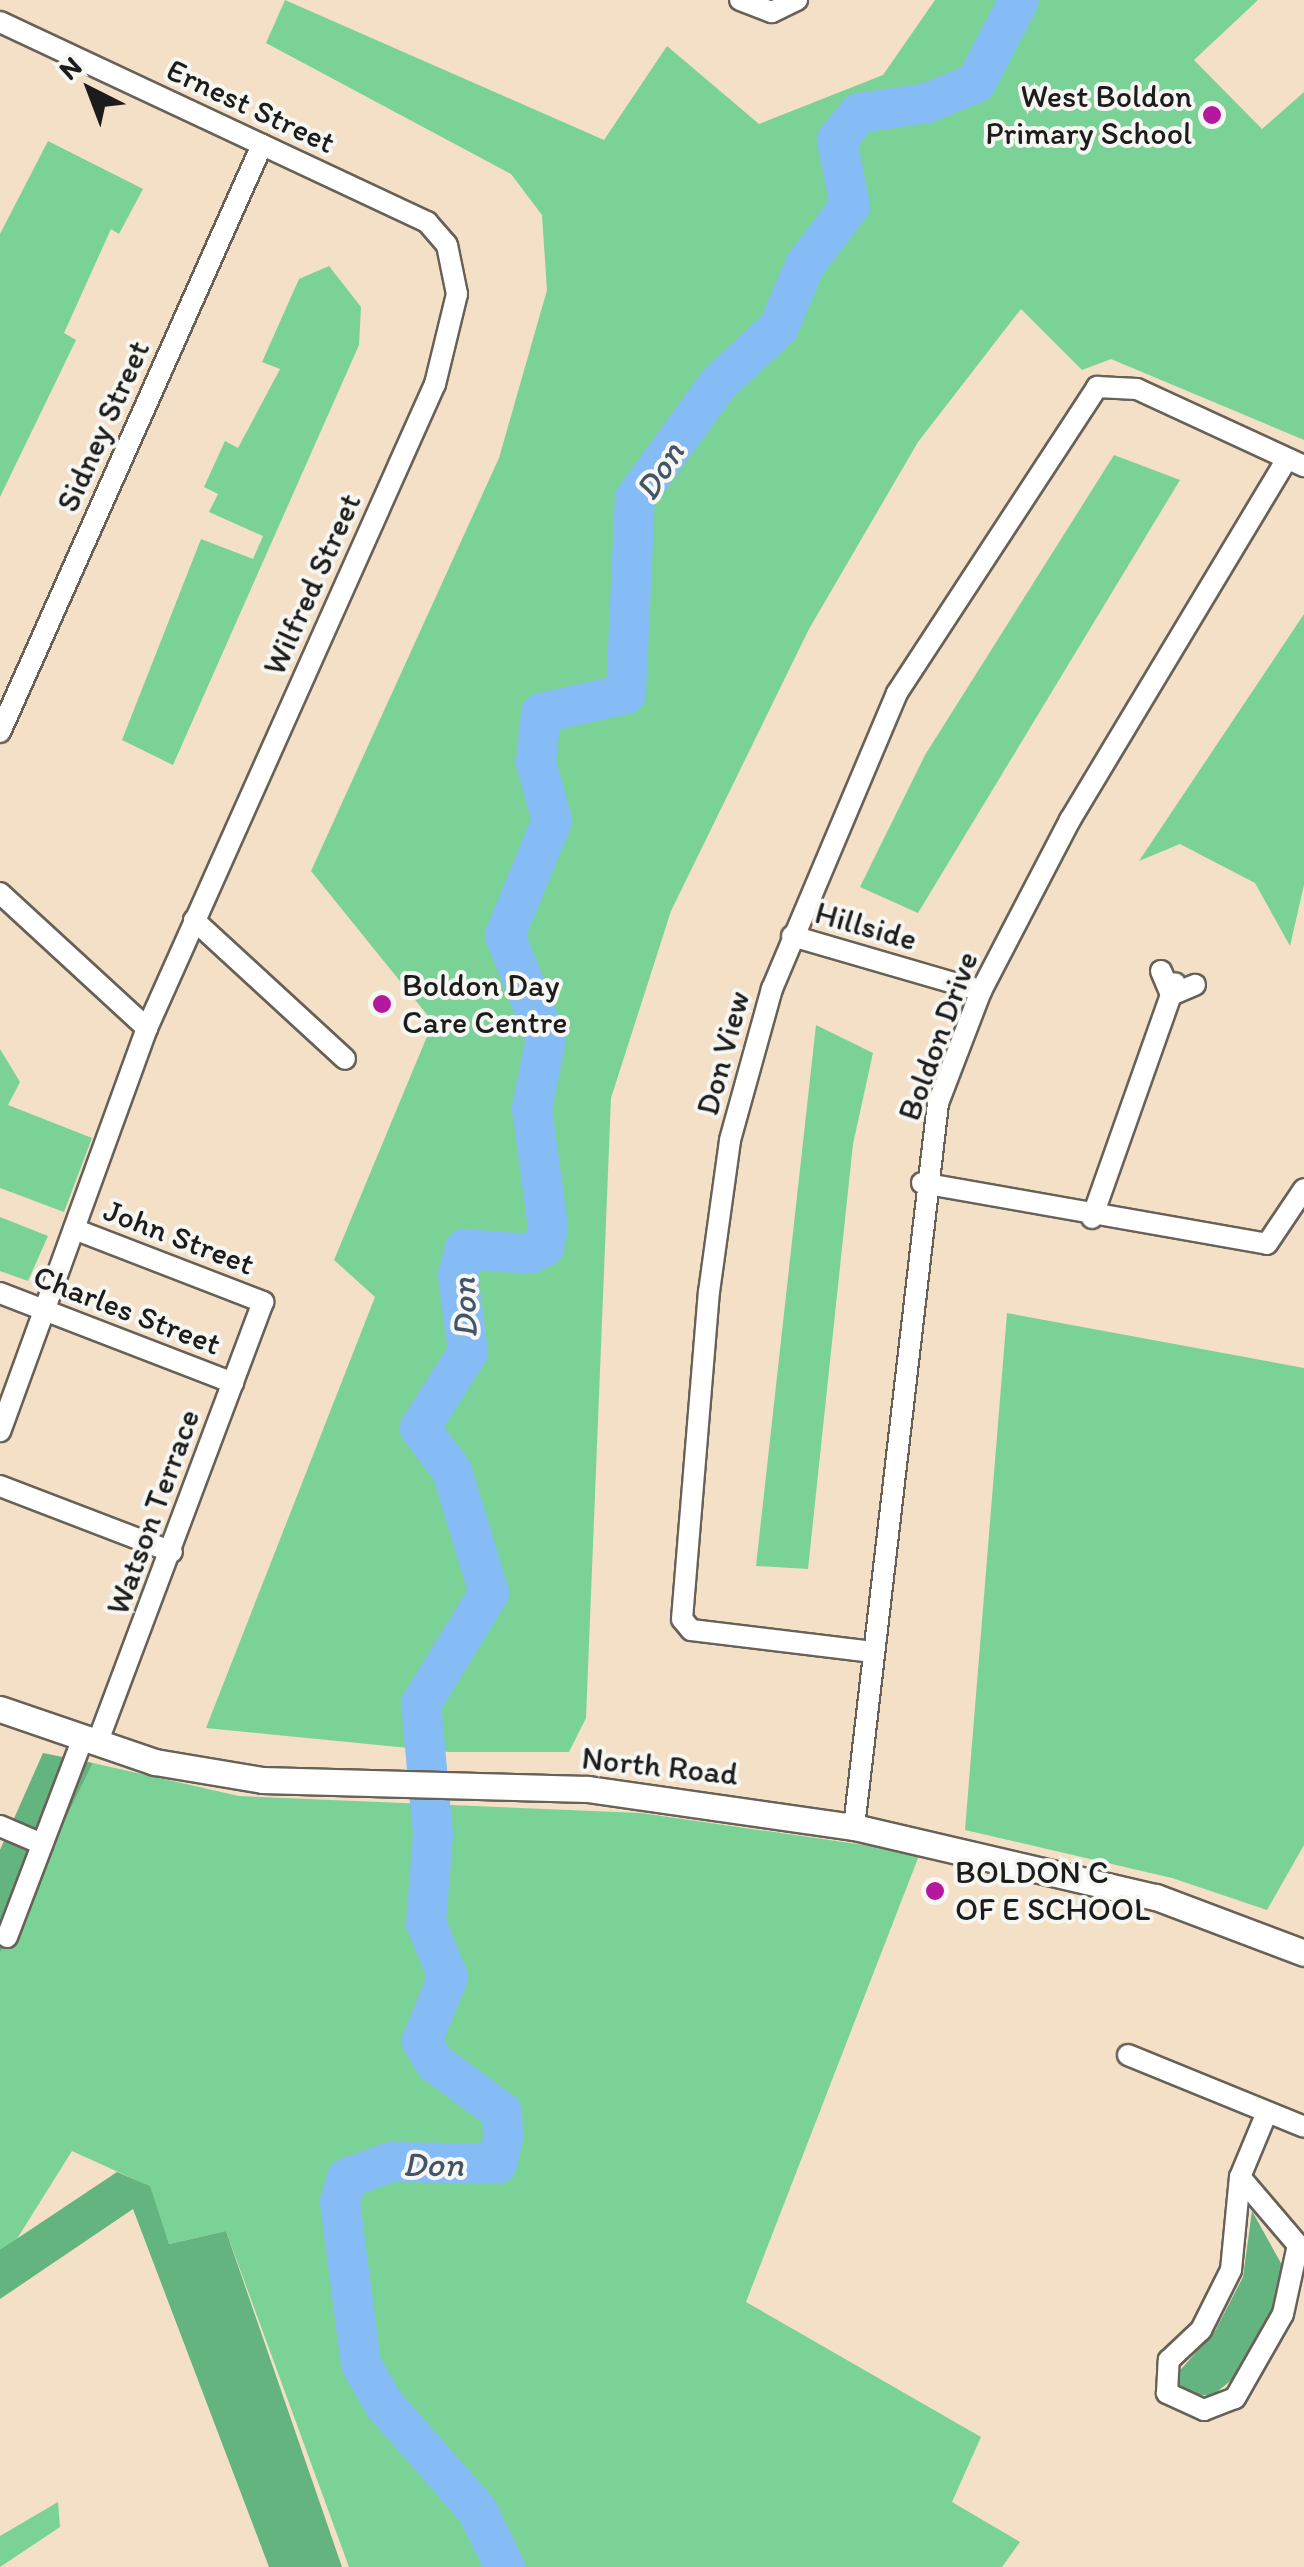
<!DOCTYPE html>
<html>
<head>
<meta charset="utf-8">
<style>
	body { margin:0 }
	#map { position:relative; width:1304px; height:2567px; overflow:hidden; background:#f3e0c6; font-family:Itim,sans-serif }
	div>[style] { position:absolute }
	.green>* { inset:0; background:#7bd297 }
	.forest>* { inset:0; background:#64b480 }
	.river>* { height:40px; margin:-20px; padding:0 20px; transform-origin:20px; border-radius:20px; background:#85bcf5 }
	.roads { filter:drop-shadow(2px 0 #676158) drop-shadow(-2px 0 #676158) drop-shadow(0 2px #676158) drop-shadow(0 -2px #676158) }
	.minor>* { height:20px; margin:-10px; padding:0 10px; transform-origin:10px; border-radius:10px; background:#fff }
	.tertiary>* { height:25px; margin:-12.5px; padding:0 12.5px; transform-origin:12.5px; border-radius:12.5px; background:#fff }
	.dots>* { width:28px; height:28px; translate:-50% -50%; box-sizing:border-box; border:5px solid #f6f6f2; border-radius:50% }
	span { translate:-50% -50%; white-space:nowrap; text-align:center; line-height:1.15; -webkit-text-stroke:8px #f6f6f2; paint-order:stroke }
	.poi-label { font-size:32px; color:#1c1c1c }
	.right { translate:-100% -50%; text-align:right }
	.left { translate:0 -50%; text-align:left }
	.street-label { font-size:32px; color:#1c1c1c }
	.water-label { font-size:35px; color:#415468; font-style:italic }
	.north { position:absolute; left:40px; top:40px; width:100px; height:100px; -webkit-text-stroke:8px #f6f6f2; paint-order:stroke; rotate:318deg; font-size:28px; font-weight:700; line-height:40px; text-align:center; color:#1c1c1c }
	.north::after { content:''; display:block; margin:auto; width:35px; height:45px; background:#1c1c1c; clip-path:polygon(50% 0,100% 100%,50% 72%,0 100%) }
</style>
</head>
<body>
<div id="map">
	<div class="green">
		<div style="clip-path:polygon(285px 0,604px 140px,667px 46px,759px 124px,883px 75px,935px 0,1258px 0,1194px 60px,1262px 129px,1304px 92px,1304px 440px,1111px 359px,1082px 370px,1021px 309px,918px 442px,809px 629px,671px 911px,611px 1098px,586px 1718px,569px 1752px,449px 1752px,206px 1728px,375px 1297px,334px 1260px,433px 1022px,311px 871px,499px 458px,547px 290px,542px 215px,511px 174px,266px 43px)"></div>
		<div style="clip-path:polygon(48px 141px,143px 189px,119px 234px,111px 229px,64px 333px,76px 340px,0 497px,0 234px)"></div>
		<div style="clip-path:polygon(329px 266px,361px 307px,359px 345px,173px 765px,122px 740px,201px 539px,253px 559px,263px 536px,209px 512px,218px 494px,204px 487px,225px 441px,238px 448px,280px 369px,262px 362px,299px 279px)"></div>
		<div style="clip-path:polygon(1114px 455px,1180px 480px,918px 913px,860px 887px,925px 755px)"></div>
		<div style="clip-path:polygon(1304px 614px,1304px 885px,1290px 946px,1255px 883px,1180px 844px,1139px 861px)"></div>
		<div style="clip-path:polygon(816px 1025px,873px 1053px,853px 1144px,808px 1569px,756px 1566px)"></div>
		<div style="clip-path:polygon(0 1049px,20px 1082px,8px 1105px,92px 1138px,64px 1212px,0 1188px)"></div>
		<div style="clip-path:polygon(0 1217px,48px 1236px,28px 1281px,0 1271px)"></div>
		<div style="clip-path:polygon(1007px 1313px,1304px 1368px,1304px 1845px,1267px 1910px,1172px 1878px,965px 1830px)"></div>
		<div style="clip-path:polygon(93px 1763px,239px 1796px,641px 1813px,920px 1853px,746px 2302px,981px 2437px,952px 2502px,1020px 2542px,1002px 2567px,349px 2567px,226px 2231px,169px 2244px,149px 2186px,72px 2151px,0 2266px,0 1953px)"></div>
		<div style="clip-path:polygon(58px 2502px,60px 2527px,0 2567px,0 2536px)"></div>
	</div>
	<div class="forest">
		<div style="clip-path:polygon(43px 1753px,93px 1763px,0 1953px,0 1850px)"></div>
		<div style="clip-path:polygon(117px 2172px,150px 2186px,169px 2244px,226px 2231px,342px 2567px,269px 2567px,133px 2209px,0 2299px,0 2250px)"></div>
		<div style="clip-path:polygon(1252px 2211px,1282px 2265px,1279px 2307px,1246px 2368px,1212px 2396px,1184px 2393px,1175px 2376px,1215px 2331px,1243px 2277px)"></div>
	</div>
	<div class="river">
		<div style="left:505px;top:2567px;width:64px;rotate:-116.2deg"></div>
		<div style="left:477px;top:2510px;width:141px;rotate:-131.3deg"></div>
		<div style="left:384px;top:2404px;width:46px;rotate:-119.9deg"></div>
		<div style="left:361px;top:2364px;width:163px;rotate:-97.4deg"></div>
		<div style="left:340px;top:2202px;width:25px;rotate:-74deg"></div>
		<div style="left:347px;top:2178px;width:47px;rotate:-20deg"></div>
		<div style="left:391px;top:2162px;width:106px;rotate:1.1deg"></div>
		<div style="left:497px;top:2164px;width:27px;rotate:-77deg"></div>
		<div style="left:503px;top:2138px;width:26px;rotate:-92deg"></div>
		<div style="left:502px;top:2112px;width:83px;rotate:-143.8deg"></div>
		<div style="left:435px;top:2063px;width:26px;rotate:-121deg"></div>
		<div style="left:422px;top:2041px;width:69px;rotate:-67.9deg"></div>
		<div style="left:448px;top:1977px;width:58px;rotate:-112.2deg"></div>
		<div style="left:426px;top:1923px;width:88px;rotate:-85.5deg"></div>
		<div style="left:433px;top:1835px;width:132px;rotate:-95.2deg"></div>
		<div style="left:421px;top:1704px;width:130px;rotate:-58.5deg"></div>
		<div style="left:489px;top:1593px;width:127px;rotate:-106.9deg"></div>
		<div style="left:452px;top:1471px;width:54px;rotate:-126.7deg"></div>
		<div style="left:420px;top:1428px;width:90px;rotate:-57.7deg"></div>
		<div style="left:468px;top:1352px;width:78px;rotate:-97.4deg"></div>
		<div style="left:458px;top:1275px;width:27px;rotate:-75deg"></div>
		<div style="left:465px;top:1249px;width:65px;rotate:4.4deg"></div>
		<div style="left:530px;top:1254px;width:16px;rotate:-27deg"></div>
		<div style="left:544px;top:1247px;width:20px;rotate:-79deg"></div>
		<div style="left:548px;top:1227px;width:120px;rotate:-97.7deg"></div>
		<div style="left:532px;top:1108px;width:70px;rotate:-78.5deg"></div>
		<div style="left:546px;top:1039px;width:112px;rotate:-111.5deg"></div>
		<div style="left:505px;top:935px;width:123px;rotate:-67.6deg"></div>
		<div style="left:552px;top:821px;width:61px;rotate:-105.2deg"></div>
		<div style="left:536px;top:762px;width:49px;rotate:-84.2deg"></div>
		<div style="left:541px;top:713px;width:87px;rotate:-12.6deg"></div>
		<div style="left:626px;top:694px;width:196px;rotate:-87.4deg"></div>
		<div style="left:635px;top:498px;width:141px;rotate:-53.9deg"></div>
		<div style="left:718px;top:384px;width:83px;rotate:-43.1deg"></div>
		<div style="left:779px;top:327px;width:67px;rotate:-67.2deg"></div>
		<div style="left:805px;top:265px;width:74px;rotate:-52.7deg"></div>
		<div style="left:850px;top:206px;width:67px;rotate:-101.1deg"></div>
		<div style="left:837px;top:140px;width:35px;rotate:-51deg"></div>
		<div style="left:859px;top:113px;width:69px;rotate:-8.4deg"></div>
		<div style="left:927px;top:103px;width:53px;rotate:-22.2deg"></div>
		<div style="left:976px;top:83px;width:93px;rotate:-62.6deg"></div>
	</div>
	<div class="roads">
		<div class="minor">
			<div style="left:740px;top:0;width:34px;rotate:21deg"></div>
			<div style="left:772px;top:12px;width:28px;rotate:-26deg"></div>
			<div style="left:0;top:22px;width:472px;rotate:25.1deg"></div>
			<div style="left:427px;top:222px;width:30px;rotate:49deg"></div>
			<div style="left:447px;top:245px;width:50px;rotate:78.5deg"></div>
			<div style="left:457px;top:294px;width:93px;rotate:103.7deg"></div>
			<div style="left:435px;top:384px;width:705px;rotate:114.09deg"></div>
			<div style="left:147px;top:1028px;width:429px;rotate:110deg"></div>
			<div style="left:0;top:732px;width:643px;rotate:-65.95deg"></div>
			<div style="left:0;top:893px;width:200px;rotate:42.6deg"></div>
			<div style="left:194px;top:920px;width:205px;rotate:42.6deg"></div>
			<div style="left:792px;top:936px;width:197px;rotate:16.2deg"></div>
			<div style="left:1161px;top:971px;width:26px;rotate:67deg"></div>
			<div style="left:1171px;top:995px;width:26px;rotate:-23deg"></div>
			<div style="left:922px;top:1183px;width:350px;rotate:10deg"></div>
			<div style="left:1267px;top:1244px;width:66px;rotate:-56.1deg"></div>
			<div style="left:1092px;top:1218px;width:249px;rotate:-70.5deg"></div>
			<div style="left:74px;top:1229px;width:203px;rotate:21.1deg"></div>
			<div style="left:263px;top:1302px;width:471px;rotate:110.6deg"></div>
			<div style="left:0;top:1293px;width:250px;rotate:21.1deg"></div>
			<div style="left:0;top:1486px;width:184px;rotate:21deg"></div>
			<div style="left:873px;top:1652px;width:183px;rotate:-173.1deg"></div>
			<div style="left:691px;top:1630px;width:14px;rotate:-129deg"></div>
			<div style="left:682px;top:1619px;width:328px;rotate:-85.3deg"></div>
			<div style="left:709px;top:1292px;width:153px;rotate:-82.1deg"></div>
			<div style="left:730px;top:1140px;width:157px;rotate:-74.5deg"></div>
			<div style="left:772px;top:989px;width:321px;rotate:-67.1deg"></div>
			<div style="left:897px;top:693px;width:366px;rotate:-56.8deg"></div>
			<div style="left:1097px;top:387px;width:40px;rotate:2.9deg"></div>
			<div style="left:1137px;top:389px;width:184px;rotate:24.8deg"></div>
			<div style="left:0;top:1826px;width:46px;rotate:23.2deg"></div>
			<div style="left:854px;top:1827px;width:729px;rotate:-83.38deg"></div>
			<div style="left:938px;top:1103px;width:120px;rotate:-69deg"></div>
			<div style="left:981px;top:991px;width:193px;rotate:-62.5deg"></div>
			<div style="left:1070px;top:820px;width:421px;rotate:-59deg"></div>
			<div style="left:7px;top:1937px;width:213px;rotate:-69.1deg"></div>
			<div style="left:1128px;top:2055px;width:190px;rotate:22.2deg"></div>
			<div style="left:1240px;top:2177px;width:89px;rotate:49.5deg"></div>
			<div style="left:1298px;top:2245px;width:71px;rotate:102.3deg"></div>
			<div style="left:1283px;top:2314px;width:97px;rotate:119.7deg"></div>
			<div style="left:1235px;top:2398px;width:33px;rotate:159deg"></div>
			<div style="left:1204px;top:2410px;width:41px;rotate:-155.3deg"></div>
			<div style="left:1167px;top:2393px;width:33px;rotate:-87deg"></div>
			<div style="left:1169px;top:2360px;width:44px;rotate:-43.2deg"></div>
			<div style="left:1201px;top:2330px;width:67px;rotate:-63.4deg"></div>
			<div style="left:1231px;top:2270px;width:93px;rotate:-84.5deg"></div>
			<div style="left:1240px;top:2177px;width:65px;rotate:-67.4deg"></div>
		</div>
		<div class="tertiary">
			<div style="left:0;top:1709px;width:164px;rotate:18.9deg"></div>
			<div style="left:155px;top:1762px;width:109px;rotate:9.5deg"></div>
			<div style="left:262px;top:1780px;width:325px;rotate:1.6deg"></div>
			<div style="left:587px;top:1789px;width:270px;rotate:8.1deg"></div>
			<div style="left:854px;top:1827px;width:310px;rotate:13.1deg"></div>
			<div style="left:1156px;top:1897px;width:158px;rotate:20.7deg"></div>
		</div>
	</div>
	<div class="dots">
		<div style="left:1212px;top:115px;background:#b5179e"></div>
		<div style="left:382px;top:1004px;background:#b5179e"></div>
		<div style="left:935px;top:1891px;background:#b5179e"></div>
	</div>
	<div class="poi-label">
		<span class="right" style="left:1192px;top:115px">West Boldon<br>Primary School</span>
		<span class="left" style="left:402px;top:1004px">Boldon Day<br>Care Centre</span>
		<span class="left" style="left:955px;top:1891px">BOLDON C<br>OF E SCHOOL</span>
	</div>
	<div class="street-label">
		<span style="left:251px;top:106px;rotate:25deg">Ernest Street</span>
		<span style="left:103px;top:426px;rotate:-66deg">Sidney Street</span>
		<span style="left:312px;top:584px;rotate:-66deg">Wilfred Street</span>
		<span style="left:866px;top:926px;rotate:16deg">Hillside</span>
		<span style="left:938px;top:1036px;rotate:-70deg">Boldon Drive</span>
		<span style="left:723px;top:1053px;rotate:-75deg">Don View</span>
		<span style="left:179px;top:1237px;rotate:21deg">John Street</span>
		<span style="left:127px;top:1310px;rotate:21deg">Charles Street</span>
		<span style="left:153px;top:1512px;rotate:-70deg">Watson Terrace</span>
		<span style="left:660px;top:1766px;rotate:6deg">North Road</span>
	</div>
	<div class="water-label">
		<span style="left:659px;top:471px;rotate:-58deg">Don</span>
		<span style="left:464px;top:1308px;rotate:-92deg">Don</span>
		<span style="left:433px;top:2164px">Don</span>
	</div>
	<div class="north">N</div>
</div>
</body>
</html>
